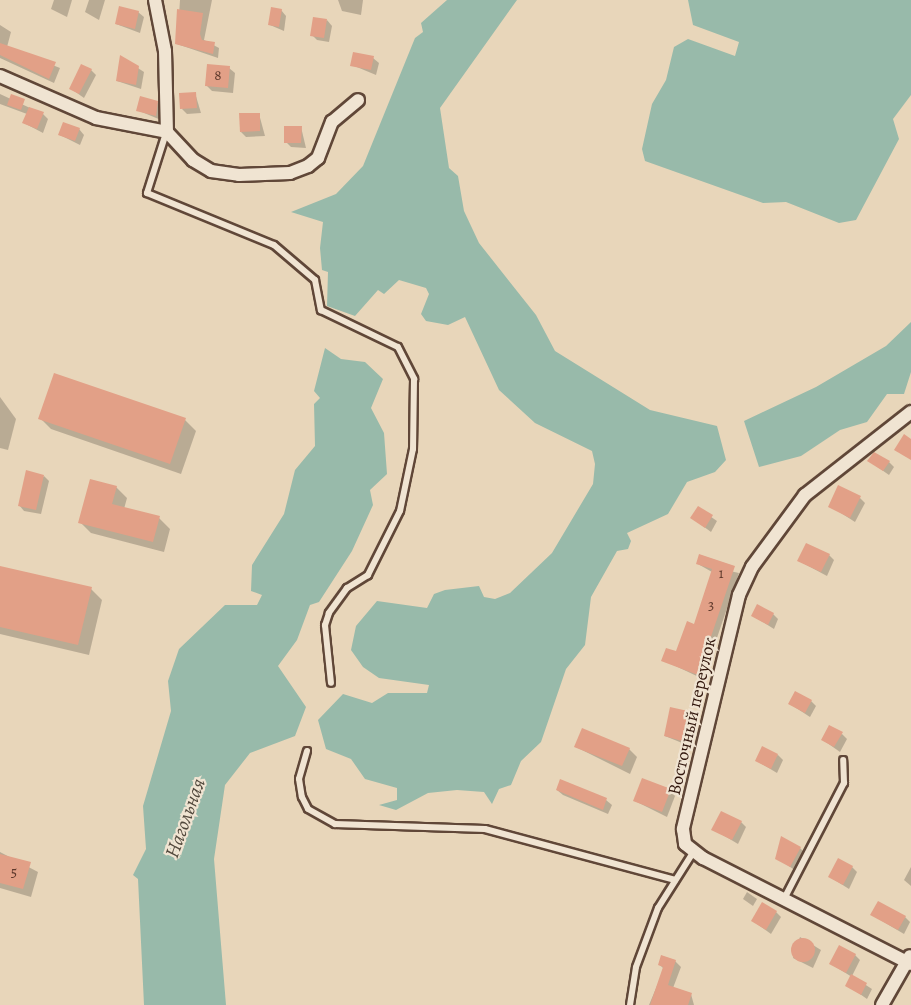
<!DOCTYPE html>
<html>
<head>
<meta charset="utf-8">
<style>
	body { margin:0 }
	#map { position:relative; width:911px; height:1005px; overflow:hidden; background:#e8d6ba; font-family:Alegreya,serif }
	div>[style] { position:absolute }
	.water>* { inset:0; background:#98baaa }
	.shadow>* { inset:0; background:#0003 }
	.building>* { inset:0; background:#e2a087 }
	.round { border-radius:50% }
	.roads { filter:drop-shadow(2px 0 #604738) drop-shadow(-2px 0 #604738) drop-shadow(0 2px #604738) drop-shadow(0 -2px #604738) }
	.service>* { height:6px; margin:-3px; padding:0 3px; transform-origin:3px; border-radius:3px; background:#f0e4d2 }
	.minor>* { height:12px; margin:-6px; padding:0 6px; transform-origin:6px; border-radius:6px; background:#f0e4d2 }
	span { translate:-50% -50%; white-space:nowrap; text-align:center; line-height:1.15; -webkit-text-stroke:4.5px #f0e4d2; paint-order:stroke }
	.number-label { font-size:15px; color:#5e392c }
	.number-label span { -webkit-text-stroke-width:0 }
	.street-label { font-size:18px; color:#32170d }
	.water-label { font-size:20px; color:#51483c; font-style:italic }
</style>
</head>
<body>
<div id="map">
	<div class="water">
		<div style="clip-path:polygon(447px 0,517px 0,440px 108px,449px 168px,458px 176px,464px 211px,479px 243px,536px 315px,555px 351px,650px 410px,717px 426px,726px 460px,715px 472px,687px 482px,668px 514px,627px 533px,631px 541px,628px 549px,617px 551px,591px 597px,585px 645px,566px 669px,541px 742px,521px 761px,511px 785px,499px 789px,492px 804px,484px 792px,457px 790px,428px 793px,396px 810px,379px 805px,397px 800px,397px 788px,365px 779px,351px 759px,326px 749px,318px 720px,343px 694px,372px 703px,388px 693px,427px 693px,429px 685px,379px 678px,363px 667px,351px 650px,356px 626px,377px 601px,427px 608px,434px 594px,445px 590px,479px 586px,484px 597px,495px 599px,510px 593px,552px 553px,593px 484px,595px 464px,592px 451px,535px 423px,499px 390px,465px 317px,448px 325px,426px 321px,421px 314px,429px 294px,426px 288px,399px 280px,384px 294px,378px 290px,355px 316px,327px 306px,328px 272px,322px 270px,320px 248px,323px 222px,291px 212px,336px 194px,363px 166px,415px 38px,423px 32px,421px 23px)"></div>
		<div style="clip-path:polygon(688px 0,911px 0,911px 95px,893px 119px,899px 139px,856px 220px,839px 223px,786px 202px,763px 203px,645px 161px,642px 149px,652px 104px,666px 80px,674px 47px,688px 39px,735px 56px,739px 42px,693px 25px)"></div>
		<div style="clip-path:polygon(911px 322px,911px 372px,904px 394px,887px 394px,867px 422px,840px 430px,801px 456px,759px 467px,744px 421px,816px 387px,886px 346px)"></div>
		<div style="clip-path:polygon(325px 348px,341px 359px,365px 362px,383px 379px,371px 408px,384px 433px,387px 474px,370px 490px,373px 505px,352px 551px,319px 602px,310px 605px,297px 640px,278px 666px,306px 707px,295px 736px,250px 753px,225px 785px,214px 859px,226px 1005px,144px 1005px,138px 879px,133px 875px,146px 849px,143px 806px,171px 711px,168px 681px,179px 649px,225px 605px,257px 605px,262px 595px,251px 591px,252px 565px,284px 514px,295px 470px,315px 446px,314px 404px,320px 398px,314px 391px)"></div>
	</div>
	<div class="shadow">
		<div style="clip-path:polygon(54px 0,72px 0,67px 17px,51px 9px)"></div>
		<div style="clip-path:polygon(89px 0,105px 0,99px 20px,85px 12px)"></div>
		<div style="clip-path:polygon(180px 0,212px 0,204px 40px,219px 48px,218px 58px,177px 44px)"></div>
		<div style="clip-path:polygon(338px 0,363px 0,361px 15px,342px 11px)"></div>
		<div style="clip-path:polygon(281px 10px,286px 16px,284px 31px,270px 25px)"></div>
		<div style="clip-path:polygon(138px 12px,144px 17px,140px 33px,116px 24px)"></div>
		<div style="clip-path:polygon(327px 20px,332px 26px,329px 42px,317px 40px,312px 35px)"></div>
		<div style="clip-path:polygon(0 25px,11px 32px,7px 47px,60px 68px,54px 83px,0 58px)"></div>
		<div style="clip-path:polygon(121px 57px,144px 72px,141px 89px,117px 81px)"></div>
		<div style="clip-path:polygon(373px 58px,379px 63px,376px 75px,352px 65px)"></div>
		<div style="clip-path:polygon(229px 68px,235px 73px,233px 93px,212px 91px,207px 86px)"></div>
		<div style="clip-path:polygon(91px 70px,96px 75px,84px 98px,70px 88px)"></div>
		<div style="clip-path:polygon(195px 93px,201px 113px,187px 114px,182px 109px)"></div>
		<div style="clip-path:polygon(0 94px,43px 114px,48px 119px,43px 133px,24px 123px,27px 114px,0 104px)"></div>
		<div style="clip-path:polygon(157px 102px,162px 107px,161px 120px,137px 110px)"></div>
		<div style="clip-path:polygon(259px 114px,265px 136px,246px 137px,241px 132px)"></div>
		<div style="clip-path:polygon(301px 127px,306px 148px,291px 147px,286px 142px)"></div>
		<div style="clip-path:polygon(79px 129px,84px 135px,80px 145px,60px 135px)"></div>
		<div style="clip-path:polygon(0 397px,16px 419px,8px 450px,0 448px)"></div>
		<div style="clip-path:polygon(40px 418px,185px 420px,196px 431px,181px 474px,51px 429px)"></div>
		<div style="clip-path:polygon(869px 461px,889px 462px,894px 467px,889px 475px)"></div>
		<div style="clip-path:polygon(44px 476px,49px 481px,41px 514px,24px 511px,19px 505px)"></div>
		<div style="clip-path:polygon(116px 487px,127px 498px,124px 509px,159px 518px,170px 529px,164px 552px,91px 533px,80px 522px)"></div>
		<div style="clip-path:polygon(860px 498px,865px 503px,855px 522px,830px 506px)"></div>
		<div style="clip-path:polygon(698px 508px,717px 521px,711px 532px,692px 518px)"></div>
		<div style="clip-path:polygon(829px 555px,834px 560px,827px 576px,799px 561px)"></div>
		<div style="clip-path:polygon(698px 564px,739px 573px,703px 679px,663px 660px,677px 653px,695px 626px,712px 572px)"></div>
		<div style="clip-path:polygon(0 567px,91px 589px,102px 600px,89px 655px,0 634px)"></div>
		<div style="clip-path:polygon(773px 614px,778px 619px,774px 629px,753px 616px)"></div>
		<div style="clip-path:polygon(811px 701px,816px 706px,810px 717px,790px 704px)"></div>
		<div style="clip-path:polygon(671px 709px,693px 718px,687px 745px,665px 736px)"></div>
		<div style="clip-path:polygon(842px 734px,847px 739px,840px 752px,823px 740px)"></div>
		<div style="clip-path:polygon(576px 747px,629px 749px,637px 757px,630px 774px)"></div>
		<div style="clip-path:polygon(778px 755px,783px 760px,777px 773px,757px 761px)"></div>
		<div style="clip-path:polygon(561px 781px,606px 800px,612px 805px,608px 814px,563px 795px,557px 790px)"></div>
		<div style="clip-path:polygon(670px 790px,675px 796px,667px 817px,635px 801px)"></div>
		<div style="clip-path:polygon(741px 822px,746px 827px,738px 844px,713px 829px)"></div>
		<div style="clip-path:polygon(800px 848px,805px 853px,796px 871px,777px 858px)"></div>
		<div style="clip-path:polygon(0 852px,38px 872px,31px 897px,0 888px)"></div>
		<div style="clip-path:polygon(852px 867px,857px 872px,849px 889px,830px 877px)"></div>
		<div style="clip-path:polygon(911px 867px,911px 886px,904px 880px)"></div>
		<div style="clip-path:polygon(747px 892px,757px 899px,753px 906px,743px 899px)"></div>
		<div style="clip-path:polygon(776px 912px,781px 917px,771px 934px,753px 921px)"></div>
		<div style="clip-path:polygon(872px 915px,905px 917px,910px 922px,904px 934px)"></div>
		<div style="clip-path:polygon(800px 937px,821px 950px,813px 968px,793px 958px)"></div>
		<div style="clip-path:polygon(855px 955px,860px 960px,852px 976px,872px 989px,867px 999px,847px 985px,852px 977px,831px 964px)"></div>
		<div style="clip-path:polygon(675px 961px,681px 967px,673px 988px,691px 994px,694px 1005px,649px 1005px,664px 969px,660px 965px)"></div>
	</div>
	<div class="building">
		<div style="clip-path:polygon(119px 6px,139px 11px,135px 29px,115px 24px)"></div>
		<div style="clip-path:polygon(271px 7px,282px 9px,279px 27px,268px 25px)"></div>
		<div style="clip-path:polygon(177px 9px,203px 13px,200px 34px,202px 40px,215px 42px,213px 54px,175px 44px)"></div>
		<div style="clip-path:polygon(313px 17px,327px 19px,324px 38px,310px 36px)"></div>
		<div style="clip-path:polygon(0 43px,56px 62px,49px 79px,0 55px)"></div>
		<div style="clip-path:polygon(353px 52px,374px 56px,371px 70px,350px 66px)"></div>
		<div style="clip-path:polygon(120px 55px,139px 66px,136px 85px,116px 81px)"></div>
		<div style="clip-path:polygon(81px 64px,92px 69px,79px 94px,69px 89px)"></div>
		<div style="clip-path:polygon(207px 64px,230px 66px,228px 88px,205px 86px)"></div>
		<div style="clip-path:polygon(196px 92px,197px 108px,180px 109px,179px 93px)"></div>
		<div style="clip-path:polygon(11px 94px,25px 99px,21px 110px,7px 105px)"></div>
		<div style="clip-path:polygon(140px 96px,158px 101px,156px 116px,136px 111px)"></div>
		<div style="clip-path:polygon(29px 107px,44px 112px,37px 129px,22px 123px)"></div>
		<div style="clip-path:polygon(239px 113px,260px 113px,260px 131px,240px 132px)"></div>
		<div style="clip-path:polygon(63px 122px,80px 128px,75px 141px,58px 135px)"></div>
		<div style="clip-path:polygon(284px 126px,302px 126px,301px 143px,284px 143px)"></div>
		<div style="clip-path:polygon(54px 373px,186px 418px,170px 464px,38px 419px)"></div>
		<div style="clip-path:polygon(904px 434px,911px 439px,911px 460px,894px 450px)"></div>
		<div style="clip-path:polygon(874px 452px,890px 461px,883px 471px,867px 461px)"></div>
		<div style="clip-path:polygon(26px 470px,44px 475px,36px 510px,18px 506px)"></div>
		<div style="clip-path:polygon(90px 479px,117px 486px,112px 504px,160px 516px,153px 542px,78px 523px)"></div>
		<div style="clip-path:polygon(838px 485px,861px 496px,850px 518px,828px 507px)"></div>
		<div style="clip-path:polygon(698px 506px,713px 515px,705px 528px,690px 518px)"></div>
		<div style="clip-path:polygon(806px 543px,830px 554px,821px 572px,797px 561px)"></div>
		<div style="clip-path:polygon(699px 554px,735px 566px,698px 675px,661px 661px,666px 648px,676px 651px,687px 621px,694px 624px,712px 569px,696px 564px)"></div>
		<div style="clip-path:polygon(0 566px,92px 587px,78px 645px,0 627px)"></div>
		<div style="clip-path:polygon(757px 604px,774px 613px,768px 625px,751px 616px)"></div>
		<div style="clip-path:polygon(795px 691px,812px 700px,805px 713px,788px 704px)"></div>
		<div style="clip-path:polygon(670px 707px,688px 711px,682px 741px,664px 736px)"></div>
		<div style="clip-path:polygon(829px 725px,843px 732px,834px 747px,821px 740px)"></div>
		<div style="clip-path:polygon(582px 728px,630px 748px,622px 766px,574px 747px)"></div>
		<div style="clip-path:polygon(762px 746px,778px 754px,771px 769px,755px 761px)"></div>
		<div style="clip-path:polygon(642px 778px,671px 789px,662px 812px,633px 801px)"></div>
		<div style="clip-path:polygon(560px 779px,607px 798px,603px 810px,556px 790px)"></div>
		<div style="clip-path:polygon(721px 811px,742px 821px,732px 840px,711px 830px)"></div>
		<div style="clip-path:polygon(781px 836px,801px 847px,790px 867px,775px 859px)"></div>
		<div style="clip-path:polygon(0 854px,31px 862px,23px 889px,0 883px)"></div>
		<div style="clip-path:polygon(838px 858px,853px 866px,843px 885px,828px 877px)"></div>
		<div style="clip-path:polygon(878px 901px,906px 916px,898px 930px,870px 915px)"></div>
		<div style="clip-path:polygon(762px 902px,777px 911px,766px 930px,751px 921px)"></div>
		<div class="round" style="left:791px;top:938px;width:24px;height:24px"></div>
		<div style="clip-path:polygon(839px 945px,856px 954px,846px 973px,829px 964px)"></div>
		<div style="clip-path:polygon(661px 955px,676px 960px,668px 985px,692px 993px,688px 1005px,650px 1005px,663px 967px,658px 965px)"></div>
		<div style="clip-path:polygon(851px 974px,867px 983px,861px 995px,845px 986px)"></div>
	</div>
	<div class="roads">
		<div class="service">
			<div style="left:166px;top:133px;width:63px;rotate:107.6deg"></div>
			<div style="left:147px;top:193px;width:137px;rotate:22.3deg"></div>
			<div style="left:274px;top:245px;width:54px;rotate:40.5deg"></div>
			<div style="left:315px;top:280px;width:31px;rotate:79deg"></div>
			<div style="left:321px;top:310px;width:85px;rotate:25.7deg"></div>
			<div style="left:398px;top:347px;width:36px;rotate:63deg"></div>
			<div style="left:414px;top:379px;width:70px;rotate:90.8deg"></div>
			<div style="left:413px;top:449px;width:63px;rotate:101.8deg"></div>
			<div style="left:400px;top:511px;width:72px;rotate:116.6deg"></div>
			<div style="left:368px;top:575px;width:25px;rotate:148deg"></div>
			<div style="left:347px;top:588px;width:31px;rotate:126deg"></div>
			<div style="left:329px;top:613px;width:13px;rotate:108deg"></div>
			<div style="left:325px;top:625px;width:58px;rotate:84.1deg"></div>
			<div style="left:307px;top:751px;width:29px;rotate:106deg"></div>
			<div style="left:299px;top:779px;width:18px;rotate:81deg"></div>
			<div style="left:302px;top:797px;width:13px;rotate:63deg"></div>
			<div style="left:308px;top:809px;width:31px;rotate:29deg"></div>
			<div style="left:335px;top:824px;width:150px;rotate:1.9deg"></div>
			<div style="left:485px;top:829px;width:197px;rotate:15deg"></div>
			<div style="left:784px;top:899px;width:131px;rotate:-62.7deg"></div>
			<div style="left:844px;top:783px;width:23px;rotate:-92deg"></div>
			<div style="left:630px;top:1005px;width:38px;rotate:-81deg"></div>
			<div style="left:636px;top:967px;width:63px;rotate:-69.6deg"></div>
			<div style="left:658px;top:908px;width:67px;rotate:-57.7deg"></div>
		</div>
		<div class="minor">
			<div style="left:155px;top:0;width:52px;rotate:78.9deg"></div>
			<div style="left:165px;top:51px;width:81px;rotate:88.6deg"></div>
			<div style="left:0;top:76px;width:105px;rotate:23.6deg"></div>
			<div style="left:96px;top:118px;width:72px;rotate:11.2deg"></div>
			<div style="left:167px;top:132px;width:38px;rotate:47deg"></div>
			<div style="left:193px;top:160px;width:21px;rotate:31deg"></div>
			<div style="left:211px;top:171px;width:28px;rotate:8deg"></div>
			<div style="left:239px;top:175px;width:51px;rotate:-2.2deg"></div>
			<div style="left:290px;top:173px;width:19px;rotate:-21deg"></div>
			<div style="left:308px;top:166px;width:13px;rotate:-39deg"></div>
			<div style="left:318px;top:158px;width:39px;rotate:-69deg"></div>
			<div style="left:332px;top:122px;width:34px;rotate:-40deg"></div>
			<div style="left:911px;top:412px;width:135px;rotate:141.9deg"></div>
			<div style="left:805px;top:495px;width:89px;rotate:126.4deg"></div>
			<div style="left:752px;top:567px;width:31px;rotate:115deg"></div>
			<div style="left:739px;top:595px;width:241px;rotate:103.5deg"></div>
			<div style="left:683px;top:829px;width:15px;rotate:82deg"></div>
			<div style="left:685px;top:844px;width:23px;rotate:38deg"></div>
			<div style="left:703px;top:858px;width:233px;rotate:27deg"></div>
			<div style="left:882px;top:1005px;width:56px;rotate:-60.3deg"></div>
		</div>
	</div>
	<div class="number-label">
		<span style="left:218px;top:76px">8</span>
		<span style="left:721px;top:574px">1</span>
		<span style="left:711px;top:606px">3</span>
		<span style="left:14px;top:873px">5</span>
	</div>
	<div class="street-label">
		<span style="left:692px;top:716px;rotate:-77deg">Восточный переулок</span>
	</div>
	<div class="water-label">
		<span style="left:185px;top:818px;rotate:-70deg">Нагольная</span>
	</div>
</div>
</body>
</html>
